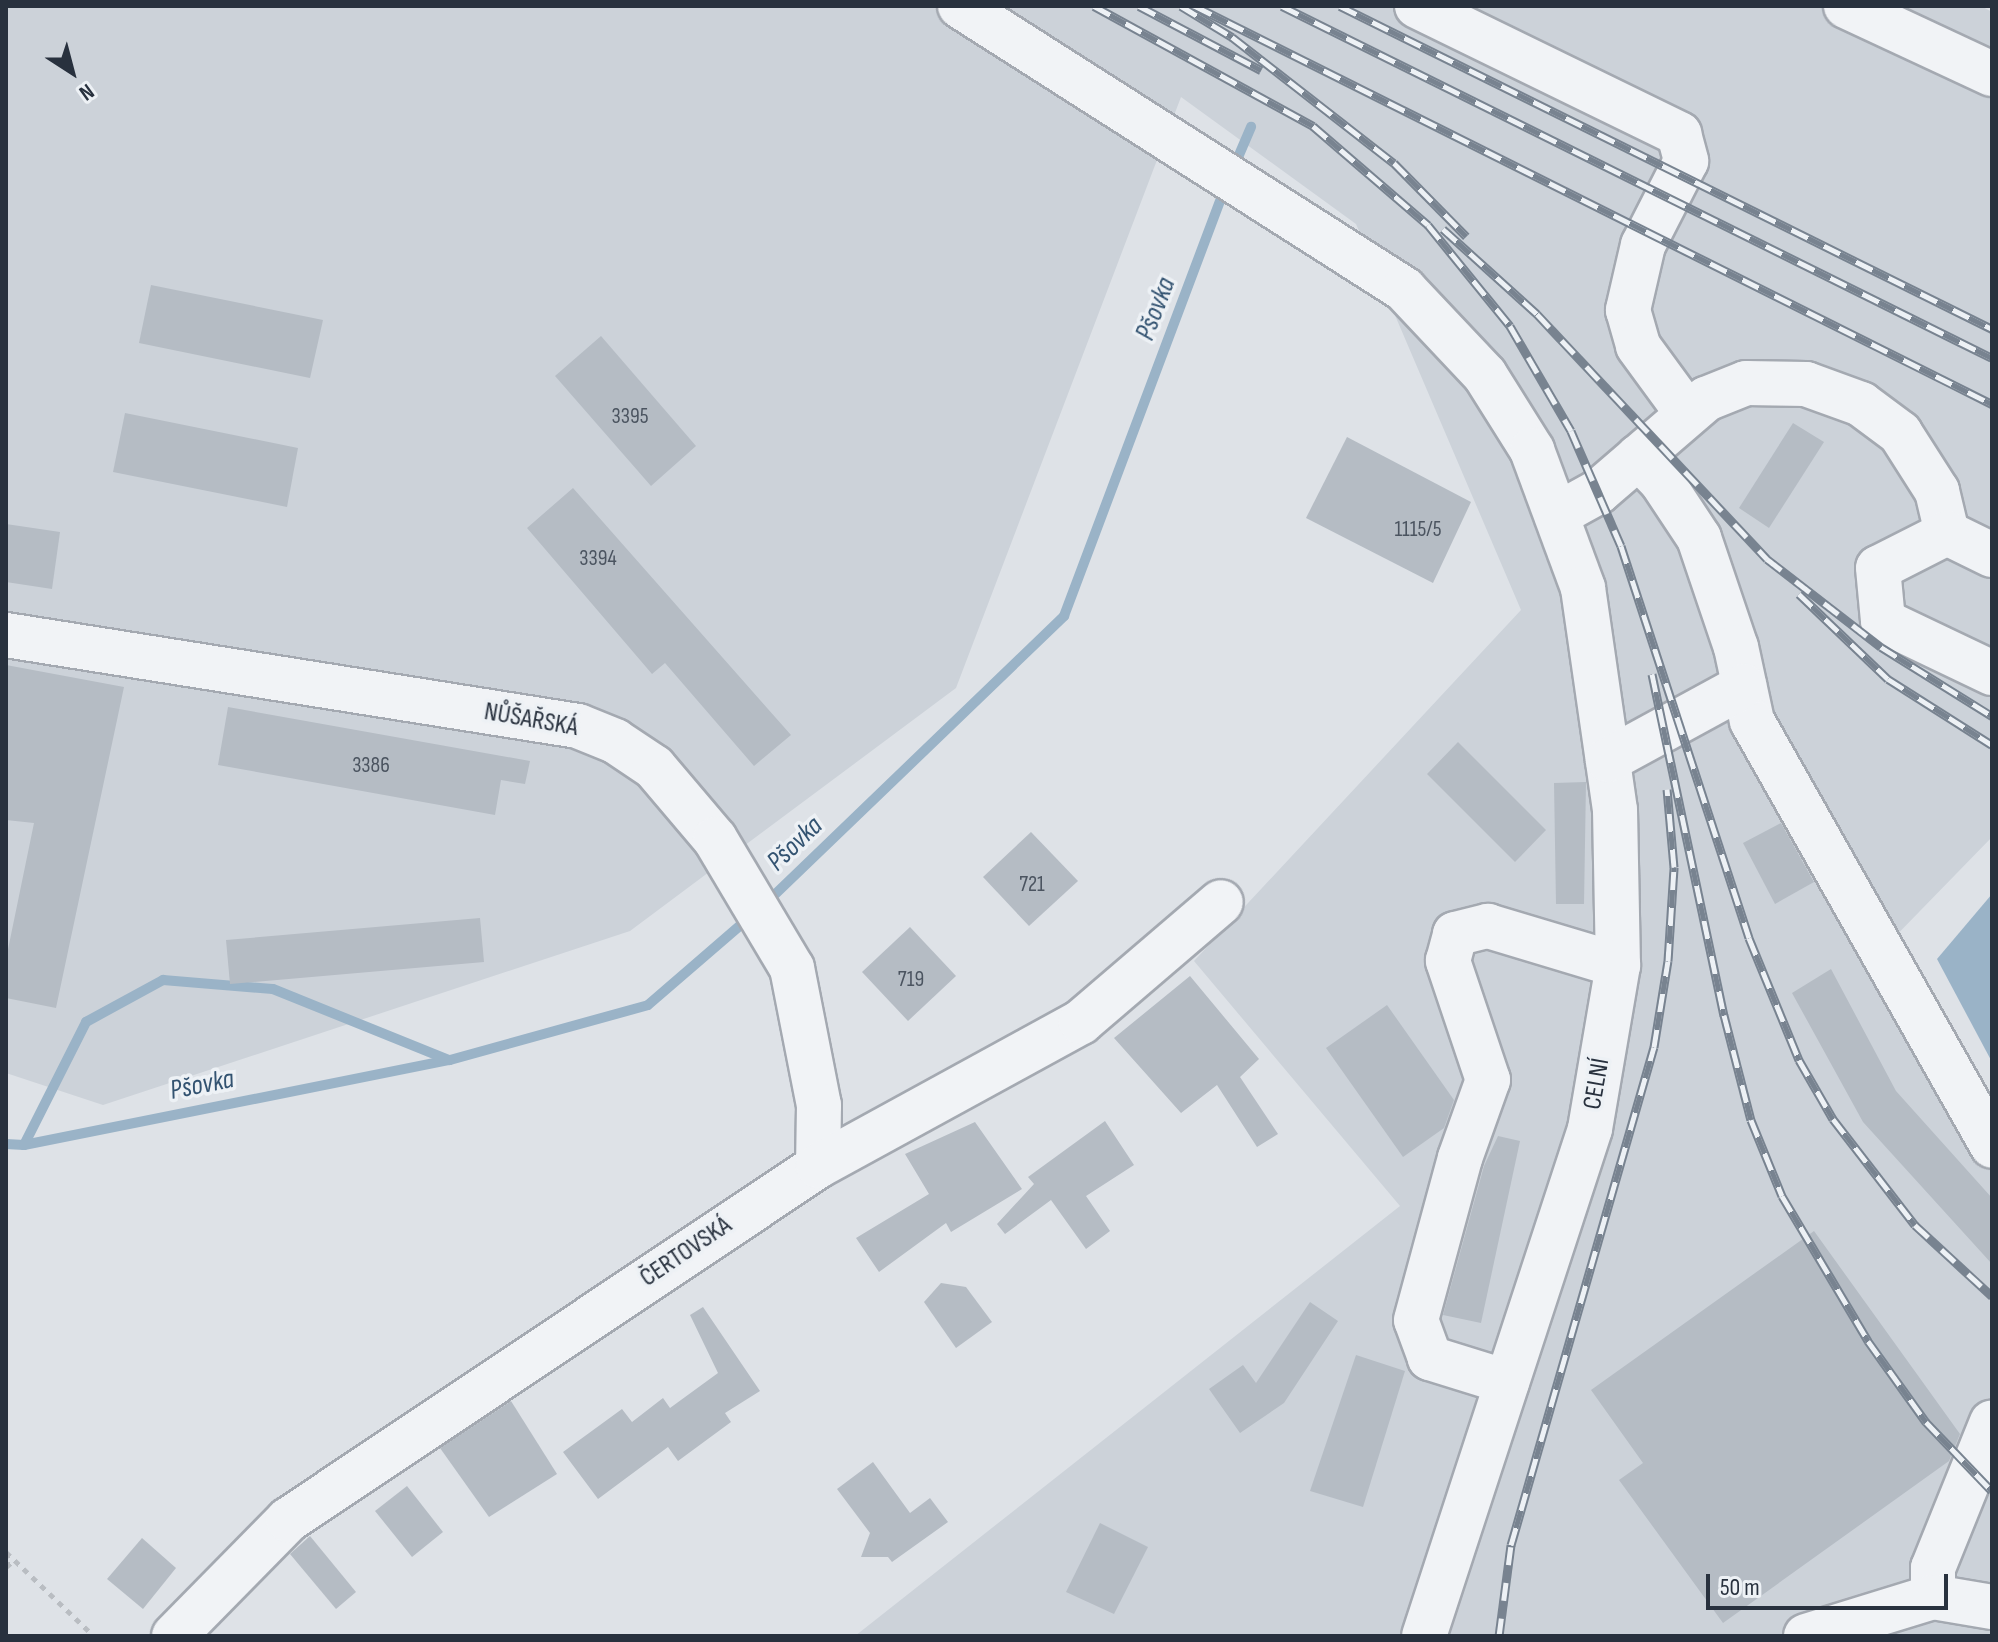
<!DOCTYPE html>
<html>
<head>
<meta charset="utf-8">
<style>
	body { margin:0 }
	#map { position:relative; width:1998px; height:1642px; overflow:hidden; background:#dee2e7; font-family:"Sofia Sans Condensed",sans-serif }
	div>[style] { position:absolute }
	.built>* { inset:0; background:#ccd2d9 }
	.water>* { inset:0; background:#9ab3c7 }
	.stream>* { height:10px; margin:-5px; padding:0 5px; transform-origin:5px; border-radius:5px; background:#9ab3c7 }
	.building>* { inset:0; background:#b5bcc4 }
	.path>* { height:5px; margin-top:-2.5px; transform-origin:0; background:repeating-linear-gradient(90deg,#b9bdc2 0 6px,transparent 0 12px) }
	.roads { filter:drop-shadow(2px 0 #a4a9b1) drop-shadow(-2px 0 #a4a9b1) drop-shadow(0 2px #a4a9b1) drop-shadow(0 -2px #a4a9b1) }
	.minor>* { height:44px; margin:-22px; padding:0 22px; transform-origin:22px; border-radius:22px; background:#f1f3f6 }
	.rail>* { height:9px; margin-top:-4.5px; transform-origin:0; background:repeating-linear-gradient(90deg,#edf1f5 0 18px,#788390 0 36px); box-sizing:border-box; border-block:2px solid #788390 }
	span { translate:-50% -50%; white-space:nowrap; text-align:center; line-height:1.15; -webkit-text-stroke:7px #edf1f5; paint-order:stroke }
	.number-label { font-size:22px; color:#4b5460 }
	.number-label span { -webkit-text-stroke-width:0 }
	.street-label { font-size:26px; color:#28313e }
	.water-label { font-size:28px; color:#335371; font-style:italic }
	.frame { position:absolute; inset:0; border:8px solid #28313e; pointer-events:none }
	.north { position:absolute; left:32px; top:32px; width:80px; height:80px; -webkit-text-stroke:6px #edf1f5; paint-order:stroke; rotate:144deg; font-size:22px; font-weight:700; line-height:32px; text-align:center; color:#28313e }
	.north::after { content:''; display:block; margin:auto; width:28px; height:36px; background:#28313e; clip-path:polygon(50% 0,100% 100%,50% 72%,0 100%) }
	.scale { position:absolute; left:1706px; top:1574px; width:242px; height:36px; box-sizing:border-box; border:4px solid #28313e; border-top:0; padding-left:10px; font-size:24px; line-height:28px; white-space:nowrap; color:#28313e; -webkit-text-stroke:6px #edf1f5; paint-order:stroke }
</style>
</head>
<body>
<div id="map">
	<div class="built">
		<div style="clip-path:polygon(6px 6px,1981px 6px,1992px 12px,1992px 837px,1883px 949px,1992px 1142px,1992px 1636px,855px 1636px,1400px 1206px,1194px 961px,1521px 610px,1356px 224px,1181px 97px,956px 688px,630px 931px,103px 1105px,6px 1073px)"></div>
	</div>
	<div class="water">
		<div style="clip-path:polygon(1992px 894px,1992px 1062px,1937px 959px)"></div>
	</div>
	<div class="stream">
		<div style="left:1233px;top:169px;width:46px;rotate:-66.8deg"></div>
		<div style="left:766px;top:903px;width:414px;rotate:-43.9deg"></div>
		<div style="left:1064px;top:616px;width:458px;rotate:-69.4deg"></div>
		<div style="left:6px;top:1144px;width:18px;rotate:3deg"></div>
		<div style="left:24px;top:1145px;width:434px;rotate:-11.3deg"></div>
		<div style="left:450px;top:1060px;width:205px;rotate:-15.5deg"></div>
		<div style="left:648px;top:1005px;width:136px;rotate:-40.8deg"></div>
		<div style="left:24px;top:1145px;width:138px;rotate:-63.2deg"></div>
		<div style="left:86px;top:1022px;width:88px;rotate:-28.6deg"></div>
		<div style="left:163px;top:980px;width:110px;rotate:4.7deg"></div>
		<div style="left:273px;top:989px;width:190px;rotate:22deg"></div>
	</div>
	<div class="building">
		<div style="clip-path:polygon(151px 285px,323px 320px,310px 378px,139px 343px)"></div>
		<div style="clip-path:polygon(601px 336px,696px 446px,651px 486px,555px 376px)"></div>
		<div style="clip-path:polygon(125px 413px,298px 448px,287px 507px,113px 472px)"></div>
		<div style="clip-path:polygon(1793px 423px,1824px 442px,1769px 528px,1739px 508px)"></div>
		<div style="clip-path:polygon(1347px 437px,1471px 502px,1433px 583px,1306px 518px)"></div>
		<div style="clip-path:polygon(573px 488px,791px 735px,754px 766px,665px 663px,652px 674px,527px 528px)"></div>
		<div style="clip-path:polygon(6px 524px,60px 532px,52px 589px,6px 582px)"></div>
		<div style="clip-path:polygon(6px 665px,124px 687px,56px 1008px,6px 998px,6px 959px,34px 823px,6px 820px)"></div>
		<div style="clip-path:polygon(228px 707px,530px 761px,525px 784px,501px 780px,495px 815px,218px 765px)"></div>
		<div style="clip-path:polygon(1458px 742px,1546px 830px,1515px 862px,1427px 774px)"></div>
		<div style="clip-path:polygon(1554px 783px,1586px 782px,1584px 904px,1556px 904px)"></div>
		<div style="clip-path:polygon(1781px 823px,1814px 882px,1775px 904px,1743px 843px)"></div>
		<div style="clip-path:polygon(1031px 832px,1078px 881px,1029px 926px,983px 877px)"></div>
		<div style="clip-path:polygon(480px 918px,484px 962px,230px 984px,226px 940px)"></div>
		<div style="clip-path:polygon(910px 927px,956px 976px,908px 1021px,862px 972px)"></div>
		<div style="clip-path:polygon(1831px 969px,1896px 1091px,1992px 1198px,1992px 1264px,1863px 1122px,1792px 993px)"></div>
		<div style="clip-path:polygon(1190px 976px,1259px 1059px,1240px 1077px,1278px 1134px,1257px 1147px,1217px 1085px,1181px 1113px,1114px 1038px)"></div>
		<div style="clip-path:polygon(1387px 1005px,1454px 1100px,1444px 1128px,1403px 1157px,1326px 1048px)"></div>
		<div style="clip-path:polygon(1105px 1121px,1134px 1165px,1086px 1196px,1110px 1231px,1086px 1249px,1051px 1200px,1005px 1234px,997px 1224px,1034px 1184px,1028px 1177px)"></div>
		<div style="clip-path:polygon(975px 1122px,1022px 1189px,951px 1232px,946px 1223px,879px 1272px,856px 1238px,929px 1194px,905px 1154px)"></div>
		<div style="clip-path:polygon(1498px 1136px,1520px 1141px,1481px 1323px,1443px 1315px,1484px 1166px)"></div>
		<div style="clip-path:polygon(1814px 1231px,1960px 1434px,1949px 1461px,1723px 1623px,1619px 1480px,1643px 1463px,1591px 1390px)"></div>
		<div style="clip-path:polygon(941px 1283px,966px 1287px,992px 1322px,956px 1348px,924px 1302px)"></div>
		<div style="clip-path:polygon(1310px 1302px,1338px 1321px,1284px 1403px,1240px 1433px,1209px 1389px,1243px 1365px,1256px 1383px)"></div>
		<div style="clip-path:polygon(703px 1307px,760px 1391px,725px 1413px,731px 1422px,678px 1461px,668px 1447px,598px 1499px,563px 1452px,622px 1409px,632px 1422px,663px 1398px,670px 1408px,718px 1373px,690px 1315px)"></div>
		<div style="clip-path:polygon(1356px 1355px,1405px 1371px,1363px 1507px,1310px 1491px)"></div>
		<div style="clip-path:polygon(511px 1401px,557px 1474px,489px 1517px,440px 1448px)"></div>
		<div style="clip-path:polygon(873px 1462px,910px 1513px,930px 1498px,948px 1522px,892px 1562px,888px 1557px,861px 1557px,870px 1533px,837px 1489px)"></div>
		<div style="clip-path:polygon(407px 1486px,443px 1532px,412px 1557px,375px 1511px)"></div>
		<div style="clip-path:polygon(1100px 1523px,1148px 1547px,1114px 1614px,1066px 1592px)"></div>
		<div style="clip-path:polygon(310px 1536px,356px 1592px,336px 1609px,290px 1554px)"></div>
		<div style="clip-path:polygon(142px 1538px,176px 1568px,143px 1609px,107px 1579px)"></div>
	</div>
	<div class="path">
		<div style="left:6px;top:1552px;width:122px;rotate:43.7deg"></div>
		<div style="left:6px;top:1567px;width:11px;rotate:-41deg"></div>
	</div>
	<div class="roads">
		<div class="minor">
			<div style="left:960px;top:6px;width:527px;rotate:32.51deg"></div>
			<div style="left:1404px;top:289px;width:118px;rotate:46.7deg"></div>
			<div style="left:1485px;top:375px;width:89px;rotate:57.9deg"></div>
			<div style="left:1532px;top:450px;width:147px;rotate:69.7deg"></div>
			<div style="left:1583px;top:588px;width:224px;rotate:81.8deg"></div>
			<div style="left:1615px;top:810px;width:155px;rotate:88.9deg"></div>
			<div style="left:1618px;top:965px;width:166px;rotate:99.7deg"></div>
			<div style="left:1590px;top:1129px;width:533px;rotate:108.13deg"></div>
			<div style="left:1417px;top:6px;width:292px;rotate:26deg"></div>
			<div style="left:1679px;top:134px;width:28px;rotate:75deg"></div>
			<div style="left:1686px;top:161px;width:94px;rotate:117.1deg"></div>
			<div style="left:1643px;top:245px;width:67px;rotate:103deg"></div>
			<div style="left:1628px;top:310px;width:37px;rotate:74deg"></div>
			<div style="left:1638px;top:346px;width:83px;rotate:53.8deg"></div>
			<div style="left:1846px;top:6px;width:161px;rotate:25deg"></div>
			<div style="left:1638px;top:457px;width:35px;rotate:46deg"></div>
			<div style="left:1662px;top:482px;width:67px;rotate:56.5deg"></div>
			<div style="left:1699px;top:538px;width:115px;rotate:71.3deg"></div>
			<div style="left:1736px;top:647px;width:76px;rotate:77.8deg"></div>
			<div style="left:1752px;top:721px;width:488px;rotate:60.5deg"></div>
			<div style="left:1558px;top:514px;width:46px;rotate:-28.8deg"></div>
			<div style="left:1598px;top:492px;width:143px;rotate:-40.7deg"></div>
			<div style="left:1706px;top:399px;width:43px;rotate:-21.8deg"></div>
			<div style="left:1746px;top:383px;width:60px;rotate:1deg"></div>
			<div style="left:1806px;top:384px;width:59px;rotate:20deg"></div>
			<div style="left:1861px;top:404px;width:49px;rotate:36.6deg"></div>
			<div style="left:1900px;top:433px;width:69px;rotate:57.5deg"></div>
			<div style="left:1937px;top:491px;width:43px;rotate:76.6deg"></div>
			<div style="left:1947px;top:533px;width:50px;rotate:26.1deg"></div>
			<div style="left:1947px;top:533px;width:77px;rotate:153.1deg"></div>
			<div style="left:1878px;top:568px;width:53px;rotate:84.6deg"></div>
			<div style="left:1883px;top:621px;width:121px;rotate:25.5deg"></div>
			<div style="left:6px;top:635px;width:579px;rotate:9.04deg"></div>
			<div style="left:578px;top:726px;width:40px;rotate:22deg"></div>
			<div style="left:615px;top:741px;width:47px;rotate:33.7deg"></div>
			<div style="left:654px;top:767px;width:94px;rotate:49.7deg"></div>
			<div style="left:715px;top:839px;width:150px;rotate:59.2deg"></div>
			<div style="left:792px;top:968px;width:140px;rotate:78.9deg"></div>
			<div style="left:819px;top:1105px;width:61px;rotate:90.9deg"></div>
			<div style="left:1608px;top:760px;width:155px;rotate:-28.6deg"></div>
			<div style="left:1507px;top:1382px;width:81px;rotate:-162.7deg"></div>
			<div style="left:1430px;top:1358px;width:40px;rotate:-110.2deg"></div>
			<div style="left:1416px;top:1320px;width:168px;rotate:-74.8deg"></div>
			<div style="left:1460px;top:1158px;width:83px;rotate:-70.3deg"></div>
			<div style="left:1488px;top:1080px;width:126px;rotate:-108.6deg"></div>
			<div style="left:1448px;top:961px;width:28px;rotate:-75deg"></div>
			<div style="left:1455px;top:934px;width:34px;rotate:-14deg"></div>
			<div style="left:1488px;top:926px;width:136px;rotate:16.7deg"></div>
			<div style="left:1933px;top:1597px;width:29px;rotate:-90deg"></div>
			<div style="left:1933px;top:1568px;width:157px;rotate:-68deg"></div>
			<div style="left:174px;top:1636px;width:163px;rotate:-45.5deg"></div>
			<div style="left:288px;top:1520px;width:637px;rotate:-33.74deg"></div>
			<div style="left:818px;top:1166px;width:300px;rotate:-28.7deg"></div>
			<div style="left:1081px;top:1022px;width:184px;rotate:-40.6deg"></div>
			<div style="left:1806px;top:1636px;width:133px;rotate:-17.1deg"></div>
			<div style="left:1933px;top:1597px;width:60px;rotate:9.6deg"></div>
		</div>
	</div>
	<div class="rail">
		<div style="left:1094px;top:6px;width:250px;rotate:28.7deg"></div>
		<div style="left:1313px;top:126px;width:152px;rotate:40.7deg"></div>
		<div style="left:1428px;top:225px;width:130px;rotate:50.9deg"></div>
		<div style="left:1510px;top:326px;width:121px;rotate:59.8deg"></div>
		<div style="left:1571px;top:431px;width:125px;rotate:66.5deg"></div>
		<div style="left:1621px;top:546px;width:412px;rotate:71.9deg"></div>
		<div style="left:1749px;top:938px;width:132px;rotate:67.7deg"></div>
		<div style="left:1799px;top:1060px;width:68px;rotate:60deg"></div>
		<div style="left:1833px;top:1119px;width:134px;rotate:52.3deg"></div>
		<div style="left:1915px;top:1225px;width:105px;rotate:42.7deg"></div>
		<div style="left:1139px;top:6px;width:138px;rotate:27.7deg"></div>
		<div style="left:1181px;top:6px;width:60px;rotate:31.3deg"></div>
		<div style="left:1232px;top:37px;width:205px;rotate:37.9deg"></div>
		<div style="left:1394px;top:163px;width:103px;rotate:45.4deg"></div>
		<div style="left:1195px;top:6px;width:891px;rotate:26.54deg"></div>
		<div style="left:1282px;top:6px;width:792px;rotate:26.37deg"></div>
		<div style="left:1340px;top:6px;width:728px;rotate:26.35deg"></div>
		<div style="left:1443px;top:229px;width:127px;rotate:42.1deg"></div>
		<div style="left:1537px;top:314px;width:336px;rotate:46.8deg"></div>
		<div style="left:1767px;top:559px;width:144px;rotate:37.7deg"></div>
		<div style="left:1881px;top:647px;width:131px;rotate:31.9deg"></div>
		<div style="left:1799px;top:594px;width:123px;rotate:43.7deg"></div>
		<div style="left:1888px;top:679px;width:123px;rotate:32.4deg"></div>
		<div style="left:1652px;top:674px;width:349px;rotate:78.1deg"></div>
		<div style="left:1724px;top:1015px;width:108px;rotate:75.6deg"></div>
		<div style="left:1751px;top:1120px;width:82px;rotate:67.8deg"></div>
		<div style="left:1782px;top:1196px;width:169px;rotate:59.3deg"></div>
		<div style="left:1868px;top:1341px;width:100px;rotate:54.4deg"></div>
		<div style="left:1926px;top:1422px;width:95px;rotate:46.3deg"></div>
		<div style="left:1499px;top:1636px;width:92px;rotate:-82.5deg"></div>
		<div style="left:1511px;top:1545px;width:518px;rotate:-73.98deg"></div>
		<div style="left:1654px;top:1047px;width:87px;rotate:-80.8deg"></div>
		<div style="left:1668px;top:961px;width:94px;rotate:-86.3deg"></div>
		<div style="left:1674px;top:867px;width:78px;rotate:-95.1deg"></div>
	</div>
	<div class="number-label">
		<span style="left:630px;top:417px">3395</span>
		<span style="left:1418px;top:530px">1115/5</span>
		<span style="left:598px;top:559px">3394</span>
		<span style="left:371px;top:766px">3386</span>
		<span style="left:1032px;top:885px">721</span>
		<span style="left:911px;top:980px">719</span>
	</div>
	<div class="street-label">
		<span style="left:531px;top:720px;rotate:10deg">NŮŠAŘSKÁ</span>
		<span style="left:1597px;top:1084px;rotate:-80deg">CELNÍ</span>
		<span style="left:686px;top:1252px;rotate:-34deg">ČERTOVSKÁ</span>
	</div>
	<div class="water-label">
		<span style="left:1156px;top:309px;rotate:-69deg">Pšovka</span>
		<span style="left:795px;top:844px;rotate:-44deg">Pšovka</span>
		<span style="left:202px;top:1085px;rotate:-11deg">Pšovka</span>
	</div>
	<div class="frame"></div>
	<div class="north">N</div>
	<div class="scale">50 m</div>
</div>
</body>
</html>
